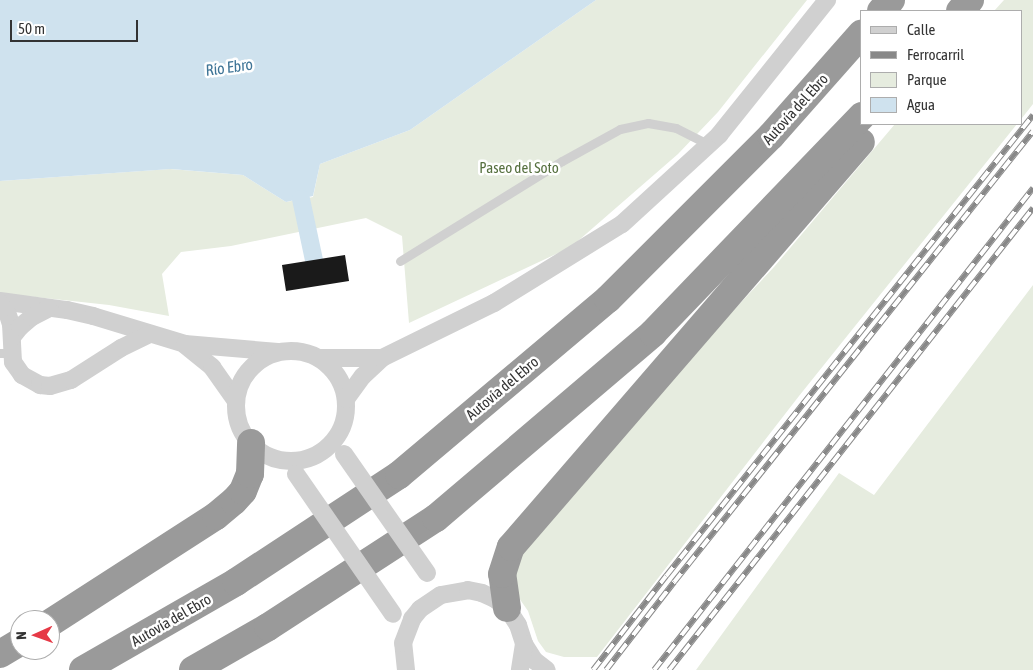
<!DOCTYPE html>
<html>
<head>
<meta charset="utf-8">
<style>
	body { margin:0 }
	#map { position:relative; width:1033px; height:670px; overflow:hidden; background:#fff; font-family:"Asap Condensed",sans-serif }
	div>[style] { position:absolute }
	.green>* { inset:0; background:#e6ecdf }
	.water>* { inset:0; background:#cfe2ee }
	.canal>* { height:18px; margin:-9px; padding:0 9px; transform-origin:9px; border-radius:9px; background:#cfe2ee }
	.building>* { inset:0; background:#1a1a1a }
	.service>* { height:9px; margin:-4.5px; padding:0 4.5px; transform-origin:4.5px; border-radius:4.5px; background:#d0d0d0 }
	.minor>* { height:18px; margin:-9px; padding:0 9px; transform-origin:9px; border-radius:9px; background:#d0d0d0 }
	.minor>.ring { margin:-9px; padding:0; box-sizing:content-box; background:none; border:18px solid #d0d0d0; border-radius:50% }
	.motorway>* { height:28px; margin:-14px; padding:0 14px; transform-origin:14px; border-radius:14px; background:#9a9a9a }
	.rail>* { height:5.5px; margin-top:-2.75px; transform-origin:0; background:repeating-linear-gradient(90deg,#fff 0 11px,#888 0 22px); box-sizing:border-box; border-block:1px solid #888 }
	.minor-bridge>* { height:18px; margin:-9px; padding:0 9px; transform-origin:9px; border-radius:9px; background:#d0d0d0 }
	span { translate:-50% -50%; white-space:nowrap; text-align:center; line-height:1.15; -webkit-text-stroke:5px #fff; paint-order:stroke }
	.street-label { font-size:15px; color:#333 }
	.park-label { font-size:15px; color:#56703f }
	.water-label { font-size:16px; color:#3f7597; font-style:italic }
	.legend { position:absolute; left:860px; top:10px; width:162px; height:115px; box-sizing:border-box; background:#fff; border:1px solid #adadad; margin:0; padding:6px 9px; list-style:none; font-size:15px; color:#333 }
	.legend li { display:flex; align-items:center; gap:10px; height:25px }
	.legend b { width:25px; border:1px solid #adadad }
	.north { position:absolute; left:10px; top:610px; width:50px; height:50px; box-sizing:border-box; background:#fff; border:1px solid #adadad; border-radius:50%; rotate:268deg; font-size:14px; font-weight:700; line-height:20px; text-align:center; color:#333 }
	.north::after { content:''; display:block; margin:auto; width:18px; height:22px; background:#e63946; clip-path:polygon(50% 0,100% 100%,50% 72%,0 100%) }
	.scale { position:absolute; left:10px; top:20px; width:128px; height:22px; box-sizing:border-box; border:2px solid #333; border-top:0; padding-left:6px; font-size:15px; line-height:18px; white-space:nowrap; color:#333; -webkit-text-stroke:4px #fff; paint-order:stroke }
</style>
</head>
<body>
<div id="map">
	<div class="green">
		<div style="clip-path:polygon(596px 0,807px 0,718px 112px,678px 154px,571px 247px,409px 323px,402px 236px,366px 218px,231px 246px,181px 252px,162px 274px,169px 316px,109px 305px,26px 296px,0 301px,0 181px,170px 169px,243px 175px,286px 202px,313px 197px,320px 164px,410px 130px)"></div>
		<div style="clip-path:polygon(1004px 0,1033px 0,1033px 104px,1022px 118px,1022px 11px,994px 11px)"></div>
		<div style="clip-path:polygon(895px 124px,1017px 124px,799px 396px,597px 657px,564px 657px,546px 652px,538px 641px,528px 611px,519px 598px,512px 574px,529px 539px,661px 388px,774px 267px)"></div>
		<div style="clip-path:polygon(1033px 285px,1033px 670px,696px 670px,839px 473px,874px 495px)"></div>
	</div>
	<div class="water">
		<div style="clip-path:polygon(0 0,596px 0,410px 130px,320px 164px,313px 196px,286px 202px,243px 175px,171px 169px,0 181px)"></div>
	</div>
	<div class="canal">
		<div style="left:301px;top:199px;width:62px;rotate:78deg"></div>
	</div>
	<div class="building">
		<div style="clip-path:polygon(345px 255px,349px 281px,286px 291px,282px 265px)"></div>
	</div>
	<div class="service">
		<div style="left:400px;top:261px;width:190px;rotate:-31.7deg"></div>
		<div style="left:562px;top:161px;width:66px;rotate:-28.9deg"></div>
		<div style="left:620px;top:129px;width:29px;rotate:-12deg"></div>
		<div style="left:648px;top:123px;width:28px;rotate:10deg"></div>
		<div style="left:676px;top:128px;width:36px;rotate:27deg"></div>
		<div style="left:0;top:353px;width:11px"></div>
	</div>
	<div class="minor">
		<div style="left:0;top:301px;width:68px;rotate:7.7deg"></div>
		<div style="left:67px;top:310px;width:27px;rotate:13deg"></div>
		<div style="left:93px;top:316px;width:96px;rotate:16.9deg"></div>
		<div style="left:185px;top:344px;width:93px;rotate:4.9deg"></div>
		<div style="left:0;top:303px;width:11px;rotate:52deg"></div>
		<div style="left:7px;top:312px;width:13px;rotate:72deg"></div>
		<div style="left:11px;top:324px;width:38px;rotate:87deg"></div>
		<div style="left:13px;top:362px;width:16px;rotate:55deg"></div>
		<div style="left:22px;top:375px;width:21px;rotate:29deg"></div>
		<div style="left:40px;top:385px;width:10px;rotate:6deg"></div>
		<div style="left:50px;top:386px;width:22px;rotate:-16deg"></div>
		<div style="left:71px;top:380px;width:59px;rotate:-32.6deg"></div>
		<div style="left:121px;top:348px;width:32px;rotate:-26deg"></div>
		<div style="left:12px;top:337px;width:13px;rotate:-51deg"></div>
		<div style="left:20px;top:327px;width:16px;rotate:-40deg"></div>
		<div style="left:32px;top:317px;width:18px;rotate:-27deg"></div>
		<div style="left:185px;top:345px;width:35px;rotate:39deg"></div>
		<div style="left:212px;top:367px;width:42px;rotate:54.8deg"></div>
		<div class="ring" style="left:236px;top:351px;width:92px;height:92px"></div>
		<div style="left:319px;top:358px;width:63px"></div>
		<div style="left:346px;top:399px;width:29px;rotate:-54deg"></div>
		<div style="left:363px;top:376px;width:26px;rotate:-43deg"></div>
		<div style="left:382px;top:358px;width:125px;rotate:-26.2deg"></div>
		<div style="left:494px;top:303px;width:150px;rotate:-31.7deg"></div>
		<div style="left:622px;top:224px;width:132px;rotate:-42.5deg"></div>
		<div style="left:719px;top:135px;width:173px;rotate:-51.3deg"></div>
		<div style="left:524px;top:644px;width:19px;rotate:58deg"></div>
		<div style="left:534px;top:660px;width:16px;rotate:38deg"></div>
		<div style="left:406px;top:670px;width:27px;rotate:-96deg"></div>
		<div style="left:403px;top:643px;width:26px;rotate:-69deg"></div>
		<div style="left:412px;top:619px;width:13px;rotate:-51deg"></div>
		<div style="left:420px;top:609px;width:25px;rotate:-34deg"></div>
		<div style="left:441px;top:595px;width:27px;rotate:-10deg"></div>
		<div style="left:468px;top:590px;width:14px;rotate:12deg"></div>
		<div style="left:482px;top:593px;width:14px;rotate:25deg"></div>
		<div style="left:495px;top:599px;width:15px;rotate:37deg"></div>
		<div style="left:507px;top:608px;width:20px;rotate:57deg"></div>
		<div style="left:518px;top:625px;width:20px;rotate:72deg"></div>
		<div style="left:524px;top:644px;width:26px;rotate:99deg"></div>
	</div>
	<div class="motorway">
		<div style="left:881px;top:11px;width:15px;rotate:-48deg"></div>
		<div style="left:960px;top:11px;width:15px;rotate:-48deg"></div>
		<div style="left:507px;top:608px;width:34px;rotate:-98deg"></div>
		<div style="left:502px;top:574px;width:28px;rotate:-72deg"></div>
		<div style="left:511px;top:547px;width:535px;rotate:-49.17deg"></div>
		<div style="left:50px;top:623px;width:197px;rotate:-32.8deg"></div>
		<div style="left:216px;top:516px;width:23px;rotate:-40deg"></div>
		<div style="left:234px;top:501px;width:13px;rotate:-48deg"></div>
		<div style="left:243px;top:491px;width:18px;rotate:-68deg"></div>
		<div style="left:250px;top:474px;width:31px;rotate:-88deg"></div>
		<div style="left:0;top:654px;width:23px;rotate:-31deg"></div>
		<div style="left:83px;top:670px;width:177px;rotate:-29.9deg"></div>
		<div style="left:236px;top:582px;width:195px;rotate:-33.3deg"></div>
		<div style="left:399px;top:475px;width:273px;rotate:-40.1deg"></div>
		<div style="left:608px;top:299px;width:231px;rotate:-45deg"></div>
		<div style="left:771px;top:136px;width:137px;rotate:-48.5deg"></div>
		<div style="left:193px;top:670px;width:86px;rotate:-29.8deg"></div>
		<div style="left:268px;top:627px;width:200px;rotate:-33deg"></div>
		<div style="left:436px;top:518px;width:285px;rotate:-40.4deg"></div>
		<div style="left:653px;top:333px;width:301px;rotate:-46.1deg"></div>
	</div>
	<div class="rail">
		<div style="left:593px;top:670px;width:119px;rotate:-52.2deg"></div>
		<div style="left:666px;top:576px;width:589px;rotate:-51.48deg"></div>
		<div style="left:606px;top:670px;width:111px;rotate:-52.3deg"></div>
		<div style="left:674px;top:582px;width:576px;rotate:-51.48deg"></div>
		<div style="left:654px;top:670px;width:613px;rotate:-51.82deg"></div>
		<div style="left:669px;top:670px;width:588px;rotate:-51.77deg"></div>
	</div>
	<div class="minor-bridge">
		<div style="left:344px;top:454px;width:145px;rotate:55.1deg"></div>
		<div style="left:296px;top:474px;width:170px;rotate:55.3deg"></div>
	</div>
	<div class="street-label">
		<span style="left:795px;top:109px;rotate:-48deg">Autovía del Ebro</span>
		<span style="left:502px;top:388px;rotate:-40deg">Autovía del Ebro</span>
		<span style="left:171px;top:620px;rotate:-30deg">Autovía del Ebro</span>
	</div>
	<div class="park-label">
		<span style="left:519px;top:168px">Paseo del Soto</span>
	</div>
	<div class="water-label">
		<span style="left:229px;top:67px;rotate:-8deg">Río Ebro</span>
	</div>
	<ul class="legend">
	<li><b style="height:6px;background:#d0d0d0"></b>Calle</li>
	<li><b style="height:6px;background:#888"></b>Ferrocarril</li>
	<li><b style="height:14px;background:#e6ecdf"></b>Parque</li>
	<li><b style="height:14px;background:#cfe2ee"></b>Agua</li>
	</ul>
	<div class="north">N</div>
	<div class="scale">50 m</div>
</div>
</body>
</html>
